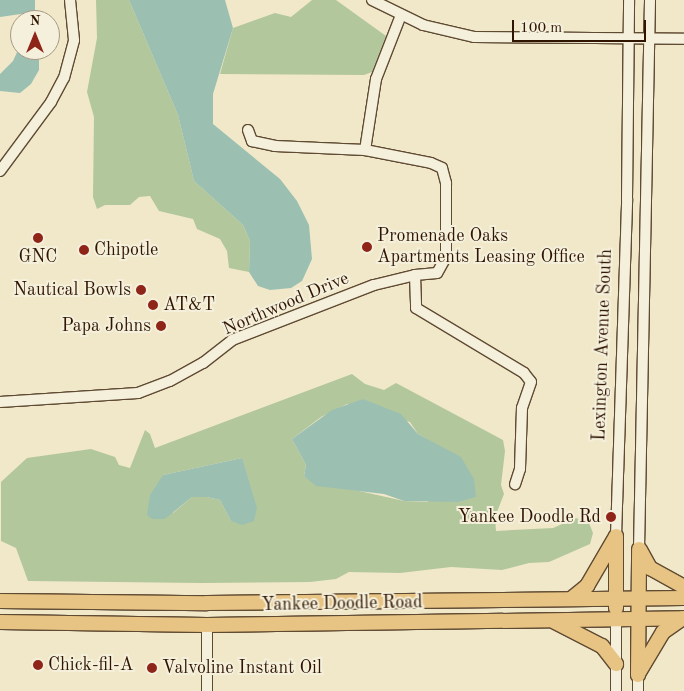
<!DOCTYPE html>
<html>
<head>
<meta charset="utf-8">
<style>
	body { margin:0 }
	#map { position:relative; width:684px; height:691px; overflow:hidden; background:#f0e8c9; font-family:"Old Standard TT",serif }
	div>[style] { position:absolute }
	.green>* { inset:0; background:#b3c79c }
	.water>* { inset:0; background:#9bc0b2 }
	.roads { filter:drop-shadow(1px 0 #5f4a32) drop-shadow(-1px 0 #5f4a32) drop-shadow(0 1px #5f4a32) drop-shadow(0 -1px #5f4a32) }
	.minor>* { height:10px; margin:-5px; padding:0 5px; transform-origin:5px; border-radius:5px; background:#f5f0dc }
	.major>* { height:14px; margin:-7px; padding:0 7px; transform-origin:7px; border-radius:7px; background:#e8c484 }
	.dots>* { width:14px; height:14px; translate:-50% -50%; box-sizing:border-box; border:2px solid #f5f0dc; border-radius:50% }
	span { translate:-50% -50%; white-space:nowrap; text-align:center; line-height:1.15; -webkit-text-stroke:4px #f5f0dc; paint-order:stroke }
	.poi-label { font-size:18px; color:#2f1500 }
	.left { translate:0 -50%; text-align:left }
	.right { translate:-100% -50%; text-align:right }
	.street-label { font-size:18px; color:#2f1500 }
	.north { position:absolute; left:10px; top:10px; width:50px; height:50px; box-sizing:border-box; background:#f5f0dc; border:1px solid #a69884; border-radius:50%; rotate:0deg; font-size:14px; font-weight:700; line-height:20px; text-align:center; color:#2f1500 }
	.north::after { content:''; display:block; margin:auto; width:18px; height:22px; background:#8f2418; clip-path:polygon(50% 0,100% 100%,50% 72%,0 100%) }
	.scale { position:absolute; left:512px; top:20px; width:134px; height:22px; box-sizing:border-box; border:2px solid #2f1500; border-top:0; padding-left:6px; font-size:15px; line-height:18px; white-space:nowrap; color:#2f1500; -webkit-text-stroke:4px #f5f0dc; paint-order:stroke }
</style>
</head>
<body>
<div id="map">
	<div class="green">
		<div style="clip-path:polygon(96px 0,129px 0,178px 115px,194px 181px,243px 225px,250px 241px,249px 272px,229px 268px,227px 251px,220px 239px,197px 229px,193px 219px,159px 211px,150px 196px,139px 197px,130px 205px,105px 205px,97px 209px,93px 197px,94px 117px,87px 92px,97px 38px)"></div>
		<div style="clip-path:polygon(312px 0,336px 0,386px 36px,372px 72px,364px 75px,220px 74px,233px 28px,275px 13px,291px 17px)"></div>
		<div style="clip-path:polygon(evenodd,352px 374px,365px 384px,384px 390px,396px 383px,503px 440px,505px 451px,501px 485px,504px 494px,495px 517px,496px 531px,553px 528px,576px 518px,589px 523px,593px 533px,590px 544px,549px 562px,529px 563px,502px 570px,451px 567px,400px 573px,349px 572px,336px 579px,310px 582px,201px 583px,28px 581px,16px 548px,1px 541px,1px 482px,27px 458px,91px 449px,115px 457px,119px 465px,130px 468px,145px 430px,150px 434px,155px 448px,352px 374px,347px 404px,410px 422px,418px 434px,439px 446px,428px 502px,404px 501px,310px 480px,304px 476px,306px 465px,292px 439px,321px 417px,347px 404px,352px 374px,242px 458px,231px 521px,220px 500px,207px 497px,192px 497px,173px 513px,163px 475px,242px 458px)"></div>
	</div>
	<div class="water">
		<div style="clip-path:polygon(0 0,35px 0,35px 12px,0 17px)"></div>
		<div style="clip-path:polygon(129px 0,225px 0,233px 28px,213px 94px,213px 124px,280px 179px,297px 201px,309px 225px,312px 259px,302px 281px,291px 288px,270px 290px,258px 286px,249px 272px,250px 241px,243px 225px,194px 181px,178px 115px)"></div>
		<div style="clip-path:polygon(19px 48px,39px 56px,39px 70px,31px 84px,20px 93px,0 91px,0 74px,13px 61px)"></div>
		<div style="clip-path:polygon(363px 399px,401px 414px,418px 434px,461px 457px,474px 479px,476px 497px,458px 502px,404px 501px,384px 494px,316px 486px,304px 476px,306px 465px,292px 439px,332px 410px)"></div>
		<div style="clip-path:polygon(242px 458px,257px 508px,254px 521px,242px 525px,231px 521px,220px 500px,207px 497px,192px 497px,165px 519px,152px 519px,147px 515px,150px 495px,163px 475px)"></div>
	</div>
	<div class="roads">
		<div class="minor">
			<div style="left:372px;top:0;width:57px;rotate:26.1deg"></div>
			<div style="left:423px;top:25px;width:52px;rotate:13.2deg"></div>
			<div style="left:474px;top:37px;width:210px;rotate:0.5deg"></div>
			<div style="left:401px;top:15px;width:69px;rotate:111.3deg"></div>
			<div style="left:376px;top:79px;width:72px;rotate:98.8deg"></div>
			<div style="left:365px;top:150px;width:67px;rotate:11.1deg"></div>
			<div style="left:431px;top:163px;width:12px;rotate:24deg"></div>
			<div style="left:442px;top:168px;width:16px;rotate:75deg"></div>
			<div style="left:446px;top:183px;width:74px;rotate:90deg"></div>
			<div style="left:446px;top:257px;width:18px;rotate:119deg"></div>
			<div style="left:437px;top:273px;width:22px;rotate:175deg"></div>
			<div style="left:248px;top:130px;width:12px;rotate:70deg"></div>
			<div style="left:252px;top:141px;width:24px;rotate:12deg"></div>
			<div style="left:275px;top:146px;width:90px;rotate:2.5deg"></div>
			<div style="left:0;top:171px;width:86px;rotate:-53.5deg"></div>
			<div style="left:51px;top:102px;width:27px;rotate:-62deg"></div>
			<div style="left:64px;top:78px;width:39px;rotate:-75deg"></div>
			<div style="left:74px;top:40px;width:40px;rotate:-95.7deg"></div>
			<div style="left:0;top:402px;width:138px;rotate:-3.7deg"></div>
			<div style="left:138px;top:393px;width:34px;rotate:-21deg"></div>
			<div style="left:170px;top:381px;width:38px;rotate:-29deg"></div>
			<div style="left:203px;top:363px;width:37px;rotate:-38deg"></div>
			<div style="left:232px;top:340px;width:152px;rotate:-21.2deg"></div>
			<div style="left:374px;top:285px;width:42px;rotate:-13.7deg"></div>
			<div style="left:415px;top:275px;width:33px;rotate:88deg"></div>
			<div style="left:416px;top:308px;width:126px;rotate:31deg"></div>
			<div style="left:524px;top:373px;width:11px;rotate:52deg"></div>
			<div style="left:531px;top:382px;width:28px;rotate:109deg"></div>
			<div style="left:522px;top:408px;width:61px;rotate:91.9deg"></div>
			<div style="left:520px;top:469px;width:16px;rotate:108deg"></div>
			<div style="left:616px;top:536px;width:337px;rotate:-88.1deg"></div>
			<div style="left:627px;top:199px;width:199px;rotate:-89.4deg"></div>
			<div style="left:639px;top:549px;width:549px;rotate:-88.85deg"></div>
			<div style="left:616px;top:619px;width:72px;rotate:90deg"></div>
			<div style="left:207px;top:625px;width:66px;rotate:90deg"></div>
			<div style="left:638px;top:691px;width:16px;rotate:-90deg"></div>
		</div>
		<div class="major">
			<div style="left:640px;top:550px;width:21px;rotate:61deg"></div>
			<div style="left:650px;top:568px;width:39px;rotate:29deg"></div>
			<div style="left:571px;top:599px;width:21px;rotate:-39deg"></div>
			<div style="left:587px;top:586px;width:56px;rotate:-59.7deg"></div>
			<div style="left:0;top:601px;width:207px;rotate:0.6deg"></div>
			<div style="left:207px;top:603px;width:477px;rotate:-0.6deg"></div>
			<div style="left:616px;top:608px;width:72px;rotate:-90deg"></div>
			<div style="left:0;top:622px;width:207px;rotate:0.8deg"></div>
			<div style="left:207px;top:625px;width:477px;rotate:-0.8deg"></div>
			<div style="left:555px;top:622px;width:53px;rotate:27.1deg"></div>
			<div style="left:602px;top:646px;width:23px;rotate:52deg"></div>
			<div style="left:638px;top:674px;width:49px;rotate:-59.2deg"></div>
			<div style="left:663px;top:632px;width:24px;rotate:-35deg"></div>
			<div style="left:638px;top:675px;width:126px;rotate:-89.5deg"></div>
		</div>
	</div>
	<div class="dots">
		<div style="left:38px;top:238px;background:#8f2418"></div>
		<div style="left:367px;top:247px;background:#8f2418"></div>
		<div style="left:84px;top:250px;background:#8f2418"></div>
		<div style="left:141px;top:290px;background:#8f2418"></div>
		<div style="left:153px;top:305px;background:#8f2418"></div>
		<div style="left:161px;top:326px;background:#8f2418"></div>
		<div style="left:611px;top:517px;background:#8f2418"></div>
		<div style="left:38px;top:665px;background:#8f2418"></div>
		<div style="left:152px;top:668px;background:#8f2418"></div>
	</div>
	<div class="poi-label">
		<span class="left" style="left:377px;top:247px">Promenade Oaks<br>Apartments Leasing Office</span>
		<span class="left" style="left:94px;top:250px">Chipotle</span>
		<span style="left:38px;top:257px">GNC</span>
		<span class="right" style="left:131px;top:290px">Nautical Bowls</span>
		<span class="left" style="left:163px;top:305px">AT&amp;T</span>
		<span class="right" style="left:151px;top:326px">Papa Johns</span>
		<span class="right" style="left:601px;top:517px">Yankee Doodle Rd</span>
		<span class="left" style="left:48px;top:665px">Chick-fil-A</span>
		<span class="left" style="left:162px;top:668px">Valvoline Instant Oil</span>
	</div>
	<div class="street-label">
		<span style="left:286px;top:304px;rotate:-23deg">Northwood Drive</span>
		<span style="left:603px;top:345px;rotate:-88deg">Lexington Avenue South</span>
		<span style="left:342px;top:604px;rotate:-1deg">Yankee Doodle Road</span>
	</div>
	<div class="north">N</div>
	<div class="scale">100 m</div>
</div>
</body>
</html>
